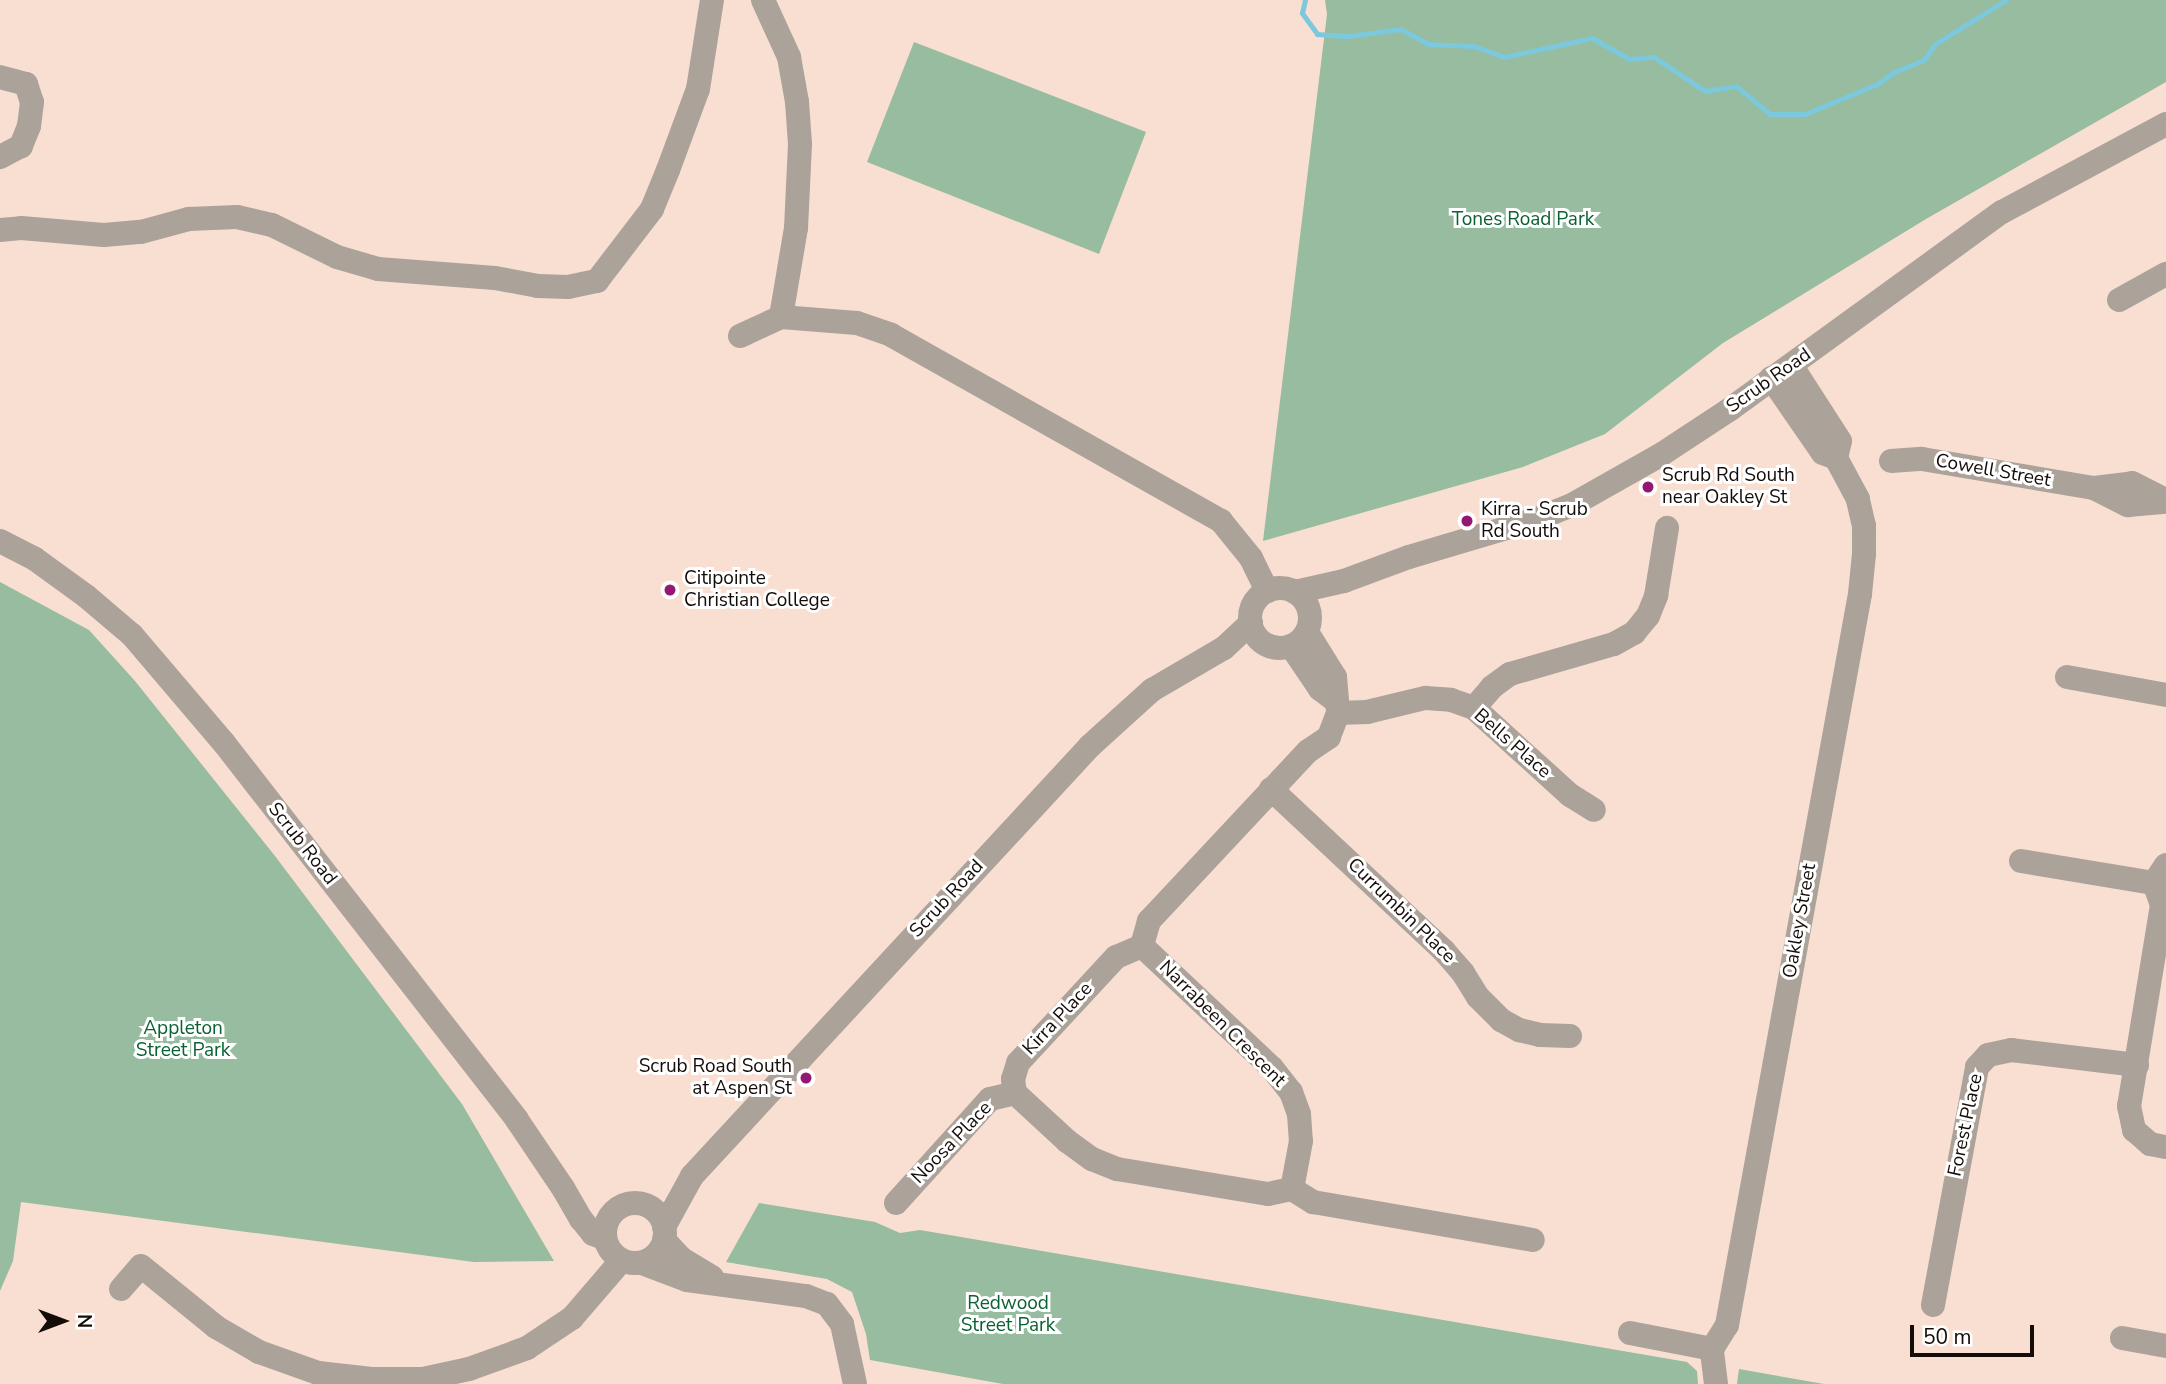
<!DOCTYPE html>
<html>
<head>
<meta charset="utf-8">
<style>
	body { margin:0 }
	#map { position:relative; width:2166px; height:1384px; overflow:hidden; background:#f9ded2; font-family:"Nunito Sans",sans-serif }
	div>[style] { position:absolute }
	.green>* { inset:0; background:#97bc9f }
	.stream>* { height:5px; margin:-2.5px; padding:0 2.5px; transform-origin:2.5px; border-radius:2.5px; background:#7cc8dc }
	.minor>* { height:24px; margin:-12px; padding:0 12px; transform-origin:12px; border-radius:12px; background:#aba29a }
	.minor>.ring { margin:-12px; padding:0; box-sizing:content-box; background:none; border:24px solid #aba29a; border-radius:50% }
	.dots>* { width:19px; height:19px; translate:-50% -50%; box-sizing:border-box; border:4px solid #fff; border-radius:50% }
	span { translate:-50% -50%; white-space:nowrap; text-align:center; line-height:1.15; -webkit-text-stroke:6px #fff; paint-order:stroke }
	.park-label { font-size:19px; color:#096231 }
	.street-label { font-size:19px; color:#140c08 }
	.poi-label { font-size:19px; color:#140c08 }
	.left { translate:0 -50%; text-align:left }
	.right { translate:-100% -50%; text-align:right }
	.north { position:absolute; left:28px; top:1286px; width:70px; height:70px; -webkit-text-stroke:5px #fff; paint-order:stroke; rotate:90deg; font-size:19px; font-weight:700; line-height:28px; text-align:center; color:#140c08 }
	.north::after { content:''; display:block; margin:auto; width:24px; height:32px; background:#140c08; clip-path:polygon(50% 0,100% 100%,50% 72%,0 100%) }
	.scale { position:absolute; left:1910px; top:1325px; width:124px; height:32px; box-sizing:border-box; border:4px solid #140c08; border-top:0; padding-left:9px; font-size:21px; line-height:24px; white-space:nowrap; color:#140c08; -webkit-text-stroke:5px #fff; paint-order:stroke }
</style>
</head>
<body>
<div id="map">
	<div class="green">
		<div style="clip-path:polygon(1325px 0,2166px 0,2166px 82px,1926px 219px,1723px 343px,1605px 434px,1523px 467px,1263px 541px,1327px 14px)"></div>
		<div style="clip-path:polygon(914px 42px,1146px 132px,1099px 254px,867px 162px)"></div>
		<div style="clip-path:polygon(0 582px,89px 630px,135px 681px,275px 856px,462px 1104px,554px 1261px,474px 1262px,21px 1202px,13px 1261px,0 1291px)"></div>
		<div style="clip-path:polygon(759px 1203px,875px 1222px,900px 1233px,920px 1230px,1687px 1362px,1697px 1371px,1698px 1384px,1003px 1384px,870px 1360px,866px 1334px,852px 1292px,827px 1279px,726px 1262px)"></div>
		<div style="clip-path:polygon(1739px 1369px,1824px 1384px,1737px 1384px)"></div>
	</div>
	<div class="stream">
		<div style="left:1305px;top:0;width:13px;rotate:103deg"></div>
		<div style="left:1302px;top:13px;width:26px;rotate:54deg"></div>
		<div style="left:1317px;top:34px;width:31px;rotate:4deg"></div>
		<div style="left:1348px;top:36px;width:53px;rotate:-7.5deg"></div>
		<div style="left:1401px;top:29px;width:31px;rotate:29deg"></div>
		<div style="left:1428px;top:44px;width:46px;rotate:2.5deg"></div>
		<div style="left:1474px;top:46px;width:32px;rotate:20deg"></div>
		<div style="left:1504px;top:57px;width:90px;rotate:-12.2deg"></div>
		<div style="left:1592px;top:38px;width:43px;rotate:29.6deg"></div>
		<div style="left:1629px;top:59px;width:25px;rotate:-5deg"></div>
		<div style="left:1654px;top:57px;width:61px;rotate:33.7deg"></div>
		<div style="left:1705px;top:91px;width:31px;rotate:-9deg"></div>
		<div style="left:1736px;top:86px;width:44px;rotate:39.5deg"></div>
		<div style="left:1770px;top:114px;width:35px"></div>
		<div style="left:1805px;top:114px;width:78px;rotate:-22.6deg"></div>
		<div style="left:1877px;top:84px;width:21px;rotate:-35deg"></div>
		<div style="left:1894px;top:72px;width:32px;rotate:-22deg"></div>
		<div style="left:1924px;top:60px;width:19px;rotate:-55deg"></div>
		<div style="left:1935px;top:44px;width:84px;rotate:-31.8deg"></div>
	</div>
	<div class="minor">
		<div style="left:763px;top:0;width:63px;rotate:65.5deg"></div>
		<div style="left:789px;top:57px;width:46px;rotate:79.9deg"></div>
		<div style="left:797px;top:102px;width:42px;rotate:85.9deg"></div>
		<div style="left:800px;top:144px;width:84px;rotate:92.7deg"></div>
		<div style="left:796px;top:228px;width:90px;rotate:99.6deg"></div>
		<div style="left:0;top:77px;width:27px;rotate:15deg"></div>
		<div style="left:26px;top:84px;width:19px;rotate:72deg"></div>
		<div style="left:32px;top:102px;width:24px;rotate:97deg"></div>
		<div style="left:29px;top:126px;width:22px;rotate:112deg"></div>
		<div style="left:21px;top:146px;width:24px;rotate:152deg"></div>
		<div style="left:0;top:230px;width:21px;rotate:-5deg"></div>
		<div style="left:21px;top:228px;width:83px;rotate:4.8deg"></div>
		<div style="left:104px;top:235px;width:37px;rotate:-5deg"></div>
		<div style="left:141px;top:232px;width:50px;rotate:-15.2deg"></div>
		<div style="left:189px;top:219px;width:48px;rotate:-2.4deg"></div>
		<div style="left:237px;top:217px;width:36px;rotate:13deg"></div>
		<div style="left:272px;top:225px;width:72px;rotate:26.2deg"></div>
		<div style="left:337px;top:257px;width:43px;rotate:16.3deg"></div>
		<div style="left:378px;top:269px;width:117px;rotate:4.4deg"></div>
		<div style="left:495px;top:278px;width:44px;rotate:10.5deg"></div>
		<div style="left:538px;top:286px;width:30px;rotate:2deg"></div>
		<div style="left:568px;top:287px;width:30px;rotate:-12deg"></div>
		<div style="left:597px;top:281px;width:91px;rotate:-52.6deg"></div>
		<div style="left:652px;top:209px;width:42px;rotate:-67.7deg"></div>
		<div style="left:668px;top:170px;width:86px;rotate:-69.7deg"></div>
		<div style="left:698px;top:89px;width:90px;rotate:-81.1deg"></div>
		<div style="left:2119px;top:300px;width:54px;rotate:-29deg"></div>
		<div style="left:740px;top:336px;width:45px;rotate:-24.9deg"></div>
		<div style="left:781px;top:317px;width:76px;rotate:4.5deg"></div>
		<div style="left:857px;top:323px;width:36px;rotate:19deg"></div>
		<div style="left:891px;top:335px;width:379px;rotate:29.4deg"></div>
		<div style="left:1221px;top:521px;width:48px;rotate:51deg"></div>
		<div style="left:1251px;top:558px;width:37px;rotate:64deg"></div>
		<div style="left:1771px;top:378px;width:91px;rotate:55.3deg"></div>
		<div style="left:1823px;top:453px;width:14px;rotate:21deg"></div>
		<div style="left:1891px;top:461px;width:31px;rotate:-4deg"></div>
		<div style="left:1922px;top:459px;width:174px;rotate:9.6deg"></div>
		<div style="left:2094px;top:488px;width:38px;rotate:27deg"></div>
		<div style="left:2128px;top:505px;width:38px;rotate:-5deg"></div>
		<div style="left:2094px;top:488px;width:38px;rotate:-7deg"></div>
		<div style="left:2132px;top:483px;width:38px;rotate:27deg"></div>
		<div style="left:0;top:541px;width:39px;rotate:27deg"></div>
		<div style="left:35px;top:559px;width:63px;rotate:36deg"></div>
		<div style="left:86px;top:596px;width:60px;rotate:40.3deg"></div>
		<div style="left:132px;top:635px;width:142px;rotate:49.6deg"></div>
		<div style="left:224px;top:743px;width:477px;rotate:52.1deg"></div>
		<div style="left:517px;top:1120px;width:82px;rotate:55.9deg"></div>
		<div style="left:563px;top:1188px;width:36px;rotate:60deg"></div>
		<div style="left:581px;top:1219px;width:19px;rotate:51deg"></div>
		<div style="left:593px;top:1234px;width:12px;rotate:20deg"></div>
		<div class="ring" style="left:1250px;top:588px;width:36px;height:36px"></div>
		<div style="left:1295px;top:592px;width:50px;rotate:-12.7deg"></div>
		<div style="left:1344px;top:581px;width:69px;rotate:-20.3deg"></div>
		<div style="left:1409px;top:557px;width:134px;rotate:-16.5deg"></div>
		<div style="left:1537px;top:519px;width:38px;rotate:-22deg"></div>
		<div style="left:1572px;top:505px;width:103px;rotate:-29.5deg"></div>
		<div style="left:1662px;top:454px;width:80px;rotate:-33.3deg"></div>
		<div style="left:1729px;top:410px;width:337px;rotate:-36deg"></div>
		<div style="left:2002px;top:212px;width:186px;rotate:-28.2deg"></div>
		<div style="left:1307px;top:632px;width:53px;rotate:58.1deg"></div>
		<div style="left:1335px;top:677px;width:36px;rotate:85deg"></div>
		<div style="left:1338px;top:713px;width:26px;rotate:111deg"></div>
		<div style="left:1329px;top:737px;width:25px;rotate:146deg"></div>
		<div style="left:1308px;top:751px;width:233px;rotate:133.1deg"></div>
		<div style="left:1149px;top:921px;width:26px;rotate:106deg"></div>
		<div style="left:1142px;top:946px;width:28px;rotate:157deg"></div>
		<div style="left:1116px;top:957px;width:144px;rotate:132.8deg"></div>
		<div style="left:1018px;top:1063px;width:17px;rotate:107deg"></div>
		<div style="left:1013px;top:1079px;width:14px;rotate:82deg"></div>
		<div style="left:1015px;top:1093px;width:71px;rotate:42.7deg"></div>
		<div style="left:1067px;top:1141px;width:31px;rotate:36deg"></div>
		<div style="left:1092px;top:1159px;width:27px;rotate:22deg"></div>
		<div style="left:1117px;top:1169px;width:153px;rotate:9.4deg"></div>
		<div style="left:1268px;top:1194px;width:25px;rotate:-12deg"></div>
		<div style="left:1292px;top:1189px;width:25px;rotate:32deg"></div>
		<div style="left:1313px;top:1202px;width:223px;rotate:9.8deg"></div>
		<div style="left:1291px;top:646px;width:52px;rotate:56deg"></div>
		<div style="left:1320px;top:689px;width:21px;rotate:37deg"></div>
		<div style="left:2067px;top:677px;width:101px;rotate:10.3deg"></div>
		<div style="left:1474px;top:708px;width:28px;rotate:-49deg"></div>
		<div style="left:1492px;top:687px;width:22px;rotate:-36deg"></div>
		<div style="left:1510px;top:674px;width:108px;rotate:-16.1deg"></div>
		<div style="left:1614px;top:644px;width:23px;rotate:-29deg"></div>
		<div style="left:1634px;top:633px;width:22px;rotate:-51deg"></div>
		<div style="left:1648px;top:616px;width:22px;rotate:-68deg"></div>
		<div style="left:1656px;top:596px;width:69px;rotate:-80.8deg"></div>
		<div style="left:1338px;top:713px;width:29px;rotate:-2deg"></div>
		<div style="left:1367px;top:712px;width:60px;rotate:-13.6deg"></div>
		<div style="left:1425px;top:698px;width:26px;rotate:4deg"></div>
		<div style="left:1451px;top:700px;width:24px;rotate:19deg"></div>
		<div style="left:1474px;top:708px;width:130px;rotate:42.2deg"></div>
		<div style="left:1570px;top:795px;width:28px;rotate:32deg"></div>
		<div style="left:1271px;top:789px;width:237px;rotate:43.1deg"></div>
		<div style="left:1444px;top:951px;width:29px;rotate:49deg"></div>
		<div style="left:1463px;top:973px;width:28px;rotate:58deg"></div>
		<div style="left:1478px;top:997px;width:33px;rotate:45deg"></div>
		<div style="left:1501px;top:1020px;width:21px;rotate:29deg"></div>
		<div style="left:1519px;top:1030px;width:22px;rotate:13deg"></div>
		<div style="left:1540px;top:1035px;width:30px;rotate:2deg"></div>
		<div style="left:2021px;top:861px;width:135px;rotate:9.4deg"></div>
		<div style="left:2166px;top:865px;width:22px;rotate:124deg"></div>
		<div style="left:2154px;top:883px;width:23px;rotate:70deg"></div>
		<div style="left:2162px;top:905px;width:204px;rotate:99.3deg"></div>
		<div style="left:2129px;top:1106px;width:25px;rotate:78deg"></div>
		<div style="left:2134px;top:1130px;width:21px;rotate:41deg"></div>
		<div style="left:2150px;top:1144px;width:16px;rotate:11deg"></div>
		<div style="left:1142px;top:946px;width:178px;rotate:43.2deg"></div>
		<div style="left:1272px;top:1068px;width:31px;rotate:52deg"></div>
		<div style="left:1291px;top:1092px;width:23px;rotate:70deg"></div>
		<div style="left:1299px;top:1114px;width:27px;rotate:86deg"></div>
		<div style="left:1301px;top:1141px;width:49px;rotate:100.6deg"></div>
		<div class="ring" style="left:605px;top:1203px;width:36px;height:36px"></div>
		<div style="left:896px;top:1203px;width:140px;rotate:-47.9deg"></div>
		<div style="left:990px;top:1099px;width:26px;rotate:-13deg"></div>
		<div style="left:664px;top:1227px;width:58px;rotate:-61.2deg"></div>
		<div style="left:692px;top:1176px;width:586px;rotate:-47.21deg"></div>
		<div style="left:1090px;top:746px;width:84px;rotate:-42.1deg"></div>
		<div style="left:1152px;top:690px;width:83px;rotate:-30.3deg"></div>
		<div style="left:1224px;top:648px;width:37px;rotate:-43deg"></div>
		<div style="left:664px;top:1240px;width:26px;rotate:47deg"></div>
		<div style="left:682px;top:1259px;width:35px;rotate:31deg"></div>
		<div style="left:642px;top:1263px;width:48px;rotate:20.7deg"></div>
		<div style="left:687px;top:1280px;width:120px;rotate:7.7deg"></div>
		<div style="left:806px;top:1296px;width:22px;rotate:21deg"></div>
		<div style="left:827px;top:1304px;width:25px;rotate:53deg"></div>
		<div style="left:842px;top:1324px;width:61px;rotate:77.8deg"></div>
		<div style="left:121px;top:1289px;width:30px;rotate:-49deg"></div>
		<div style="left:141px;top:1266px;width:97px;rotate:39.1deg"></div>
		<div style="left:216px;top:1327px;width:50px;rotate:30.2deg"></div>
		<div style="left:259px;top:1352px;width:63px;rotate:19.6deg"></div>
		<div style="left:318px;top:1373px;width:54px;rotate:6.3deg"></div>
		<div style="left:372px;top:1379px;width:51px"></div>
		<div style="left:423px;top:1379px;width:47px;rotate:-12.3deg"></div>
		<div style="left:469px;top:1369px;width:62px;rotate:-19.9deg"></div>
		<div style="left:527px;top:1348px;width:54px;rotate:-33.7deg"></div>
		<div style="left:572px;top:1318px;width:75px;rotate:-49.3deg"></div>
		<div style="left:1933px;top:1305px;width:242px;rotate:-79.5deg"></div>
		<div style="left:1977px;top:1067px;width:16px;rotate:-47deg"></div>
		<div style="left:1988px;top:1055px;width:24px;rotate:-12deg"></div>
		<div style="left:2011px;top:1050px;width:127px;rotate:6.8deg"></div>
		<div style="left:1630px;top:1333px;width:84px;rotate:11deg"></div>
		<div style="left:2122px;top:1338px;width:45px;rotate:10.3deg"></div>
		<div style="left:1716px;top:1384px;width:35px;rotate:-97deg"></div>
		<div style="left:1712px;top:1349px;width:28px;rotate:-58deg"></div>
		<div style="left:1727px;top:1325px;width:743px;rotate:-79.69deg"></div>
		<div style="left:1860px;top:594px;width:40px;rotate:-84.3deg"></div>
		<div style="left:1864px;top:554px;width:28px;rotate:-90deg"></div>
		<div style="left:1864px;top:526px;width:28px;rotate:-103deg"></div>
		<div style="left:1858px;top:499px;width:47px;rotate:-118.2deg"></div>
		<div style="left:1836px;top:458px;width:17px;rotate:-77deg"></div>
		<div style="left:1840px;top:441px;width:90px;rotate:-122.8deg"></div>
	</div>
	<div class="dots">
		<div style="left:1648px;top:487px;background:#931773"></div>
		<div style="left:1467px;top:521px;background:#931773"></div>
		<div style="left:670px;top:590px;background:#931773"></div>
		<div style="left:806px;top:1078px;background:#931773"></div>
	</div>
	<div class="park-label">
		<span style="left:1523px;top:220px">Tones Road Park</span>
		<span style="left:183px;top:1040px">Appleton<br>Street Park</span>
		<span style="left:1008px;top:1315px">Redwood<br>Street Park</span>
	</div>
	<div class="street-label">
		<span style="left:1769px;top:381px;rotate:-35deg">Scrub Road</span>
		<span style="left:1993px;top:471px;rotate:10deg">Cowell Street</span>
		<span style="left:1512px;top:744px;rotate:41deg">Bells Place</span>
		<span style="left:302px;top:844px;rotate:52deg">Scrub Road</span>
		<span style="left:947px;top:899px;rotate:-47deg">Scrub Road</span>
		<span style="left:1401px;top:911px;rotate:44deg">Currumbin Place</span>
		<span style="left:1800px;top:921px;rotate:-80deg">Oakley Street</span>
		<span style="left:1058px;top:1019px;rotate:-47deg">Kirra Place</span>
		<span style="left:1222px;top:1024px;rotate:45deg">Narrabeen Crescent</span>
		<span style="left:1966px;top:1125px;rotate:-78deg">Forest Place</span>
		<span style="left:952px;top:1143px;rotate:-46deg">Noosa Place</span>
	</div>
	<div class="poi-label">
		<span class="left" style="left:1662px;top:487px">Scrub Rd South<br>near Oakley St</span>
		<span class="left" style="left:1481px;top:521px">Kirra - Scrub<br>Rd South</span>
		<span class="left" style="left:684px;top:590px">Citipointe<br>Christian College</span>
		<span class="right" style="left:792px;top:1078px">Scrub Road South<br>at Aspen St</span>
	</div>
	<div class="north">N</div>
	<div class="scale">50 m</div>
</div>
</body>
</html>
